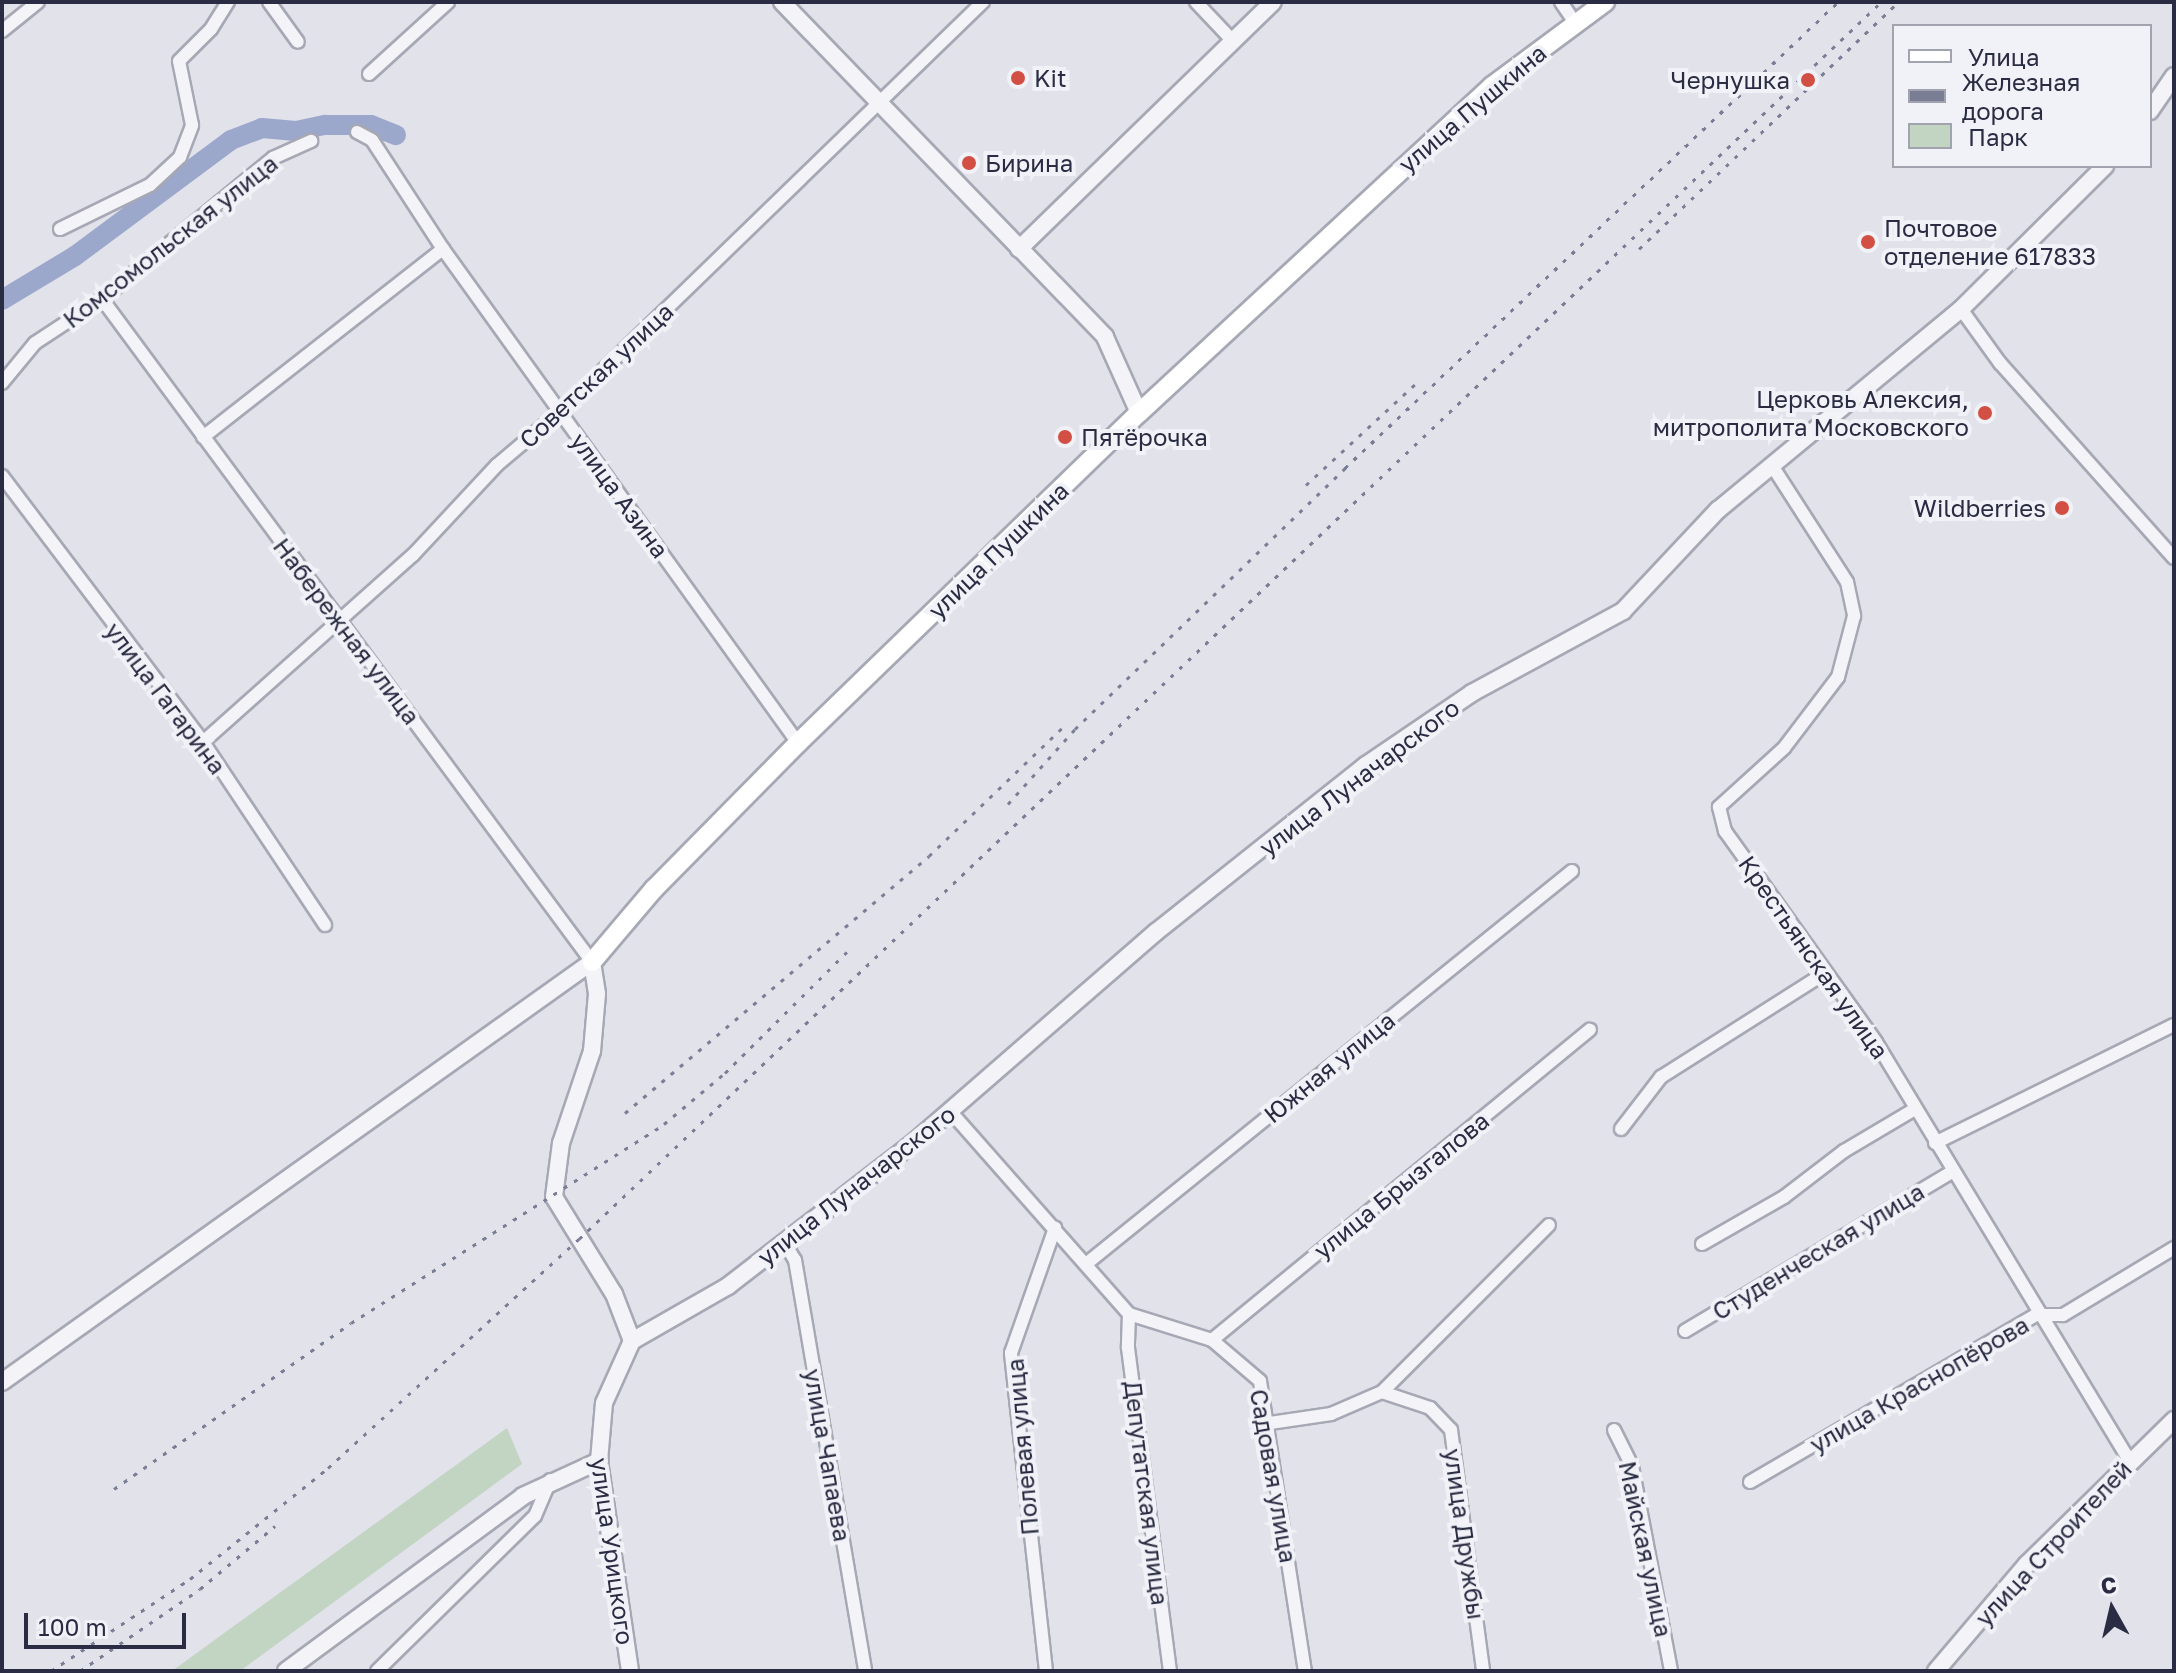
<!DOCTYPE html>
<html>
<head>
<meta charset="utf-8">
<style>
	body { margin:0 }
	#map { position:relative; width:2176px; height:1673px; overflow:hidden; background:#e1e2ea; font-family:"Golos Text",sans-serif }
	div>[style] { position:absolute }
	.green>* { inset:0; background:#c2d4c2 }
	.river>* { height:20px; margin:-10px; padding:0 10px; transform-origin:10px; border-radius:10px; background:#9ba7cb }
	.roads { filter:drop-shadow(2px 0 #a6a8b4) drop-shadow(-2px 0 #a6a8b4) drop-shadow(0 2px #a6a8b4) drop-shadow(0 -2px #a6a8b4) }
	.minor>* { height:12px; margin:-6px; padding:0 6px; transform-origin:6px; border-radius:6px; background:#f4f4f8 }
	.tertiary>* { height:16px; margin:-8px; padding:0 8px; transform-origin:8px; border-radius:8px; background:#f4f4f8 }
	.secondary>* { height:18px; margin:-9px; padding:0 9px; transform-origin:9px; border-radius:9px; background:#fff }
	.rail>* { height:3px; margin-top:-1.5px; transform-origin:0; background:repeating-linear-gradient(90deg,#7a7e94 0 4px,transparent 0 12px) }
	.dots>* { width:22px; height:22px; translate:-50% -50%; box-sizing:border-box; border:4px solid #f1f2f7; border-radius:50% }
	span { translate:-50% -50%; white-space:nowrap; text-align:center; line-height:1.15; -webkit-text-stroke:8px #f1f2f7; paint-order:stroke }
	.poi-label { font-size:24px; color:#292c42 }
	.left { translate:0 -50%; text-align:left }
	.right { translate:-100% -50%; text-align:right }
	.street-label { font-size:24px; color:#292c42 }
	.frame { position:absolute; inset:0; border:4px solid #292c42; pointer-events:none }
	.legend { position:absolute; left:1892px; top:24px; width:260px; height:144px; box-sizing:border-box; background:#f1f2f7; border:2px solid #a1a3af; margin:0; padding:10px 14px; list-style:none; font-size:24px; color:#292c42 }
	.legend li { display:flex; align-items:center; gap:16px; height:40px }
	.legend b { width:40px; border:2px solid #a1a3af }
	.north { position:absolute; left:2072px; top:1569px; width:80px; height:80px; -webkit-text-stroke:6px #f1f2f7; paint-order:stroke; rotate:352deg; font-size:22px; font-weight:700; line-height:32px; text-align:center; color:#292c42 }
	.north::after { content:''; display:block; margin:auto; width:28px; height:36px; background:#292c42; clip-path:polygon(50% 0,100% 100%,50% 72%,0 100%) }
	.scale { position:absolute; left:24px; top:1613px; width:162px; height:36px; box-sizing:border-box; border:4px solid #292c42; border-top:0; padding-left:10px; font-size:24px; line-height:28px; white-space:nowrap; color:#292c42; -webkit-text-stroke:6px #f1f2f7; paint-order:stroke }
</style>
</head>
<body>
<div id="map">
	<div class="green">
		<div style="clip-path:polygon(507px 1428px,522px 1464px,240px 1671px,172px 1671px)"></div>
	</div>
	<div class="river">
		<div style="left:2px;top:300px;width:85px;rotate:-31.1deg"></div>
		<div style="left:75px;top:256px;width:194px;rotate:-36.6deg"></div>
		<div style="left:231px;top:140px;width:33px;rotate:-21deg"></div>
		<div style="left:262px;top:128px;width:34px;rotate:5deg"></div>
		<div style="left:296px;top:131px;width:30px;rotate:-12deg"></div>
		<div style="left:325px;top:125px;width:46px"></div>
		<div style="left:371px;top:125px;width:27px;rotate:22deg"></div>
	</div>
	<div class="roads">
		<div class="minor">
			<div style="left:269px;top:2px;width:49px;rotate:54.1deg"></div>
			<div style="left:1196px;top:2px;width:54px;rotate:46.5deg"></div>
			<div style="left:1561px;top:2px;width:25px;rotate:56deg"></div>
			<div style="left:2px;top:31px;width:46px;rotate:-38.9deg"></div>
			<div style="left:369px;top:74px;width:107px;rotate:-42.3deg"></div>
			<div style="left:357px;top:132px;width:17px;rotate:28deg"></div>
			<div style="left:372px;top:140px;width:130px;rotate:56.9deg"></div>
			<div style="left:443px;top:249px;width:608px;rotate:54.3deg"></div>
			<div style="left:60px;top:229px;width:100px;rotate:-26.1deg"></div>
			<div style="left:150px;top:185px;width:41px;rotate:-43deg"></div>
			<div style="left:180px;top:157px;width:34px;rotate:-69deg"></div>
			<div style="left:192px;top:125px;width:65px;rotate:-101.5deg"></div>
			<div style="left:179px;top:61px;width:45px;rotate:-45deg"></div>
			<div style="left:211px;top:29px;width:32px;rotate:-58deg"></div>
			<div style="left:102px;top:299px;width:824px;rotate:53.53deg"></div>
			<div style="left:1961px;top:309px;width:67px;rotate:54.2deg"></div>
			<div style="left:2000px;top:363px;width:261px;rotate:48.3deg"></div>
			<div style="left:2px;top:383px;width:52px;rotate:-50.5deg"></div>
			<div style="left:35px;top:343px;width:80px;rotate:-33.3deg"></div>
			<div style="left:102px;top:299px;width:222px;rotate:-39.5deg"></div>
			<div style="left:273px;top:158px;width:42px;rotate:-24.1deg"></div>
			<div style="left:203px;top:437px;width:305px;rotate:-38.1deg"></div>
			<div style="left:1771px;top:464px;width:140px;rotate:57.2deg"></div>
			<div style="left:1847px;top:582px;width:35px;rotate:78deg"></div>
			<div style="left:1854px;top:616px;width:63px;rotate:104.7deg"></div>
			<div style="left:1838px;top:677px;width:89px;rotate:127.3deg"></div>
			<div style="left:1784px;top:748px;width:88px;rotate:137.8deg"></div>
			<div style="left:1719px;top:807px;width:25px;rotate:76deg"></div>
			<div style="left:1725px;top:831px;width:259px;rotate:54.4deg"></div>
			<div style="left:1876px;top:1042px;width:489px;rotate:58.8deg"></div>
			<div style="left:2px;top:476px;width:333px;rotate:52.9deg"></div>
			<div style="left:203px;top:742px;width:220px;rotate:56.3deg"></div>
			<div style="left:203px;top:742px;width:281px;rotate:-41.7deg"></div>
			<div style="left:413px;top:555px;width:123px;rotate:-47deg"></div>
			<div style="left:497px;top:465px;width:82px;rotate:-40.1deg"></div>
			<div style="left:560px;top:412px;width:589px;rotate:-44.11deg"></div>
			<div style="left:950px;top:1111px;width:271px;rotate:48.6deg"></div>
			<div style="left:1129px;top:1314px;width:87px;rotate:17.4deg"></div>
			<div style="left:1212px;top:1340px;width:63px;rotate:40.5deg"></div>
			<div style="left:1260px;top:1381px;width:293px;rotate:81.2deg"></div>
			<div style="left:1621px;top:1129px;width:66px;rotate:-52.4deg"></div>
			<div style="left:1661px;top:1077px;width:194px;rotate:-32.4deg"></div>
			<div style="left:1935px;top:1143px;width:267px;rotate:-26.3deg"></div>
			<div style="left:784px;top:1242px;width:21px;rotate:59deg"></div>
			<div style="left:795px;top:1260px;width:417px;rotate:80.3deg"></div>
			<div style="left:1702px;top:1244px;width:95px;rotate:-29.8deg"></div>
			<div style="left:1784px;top:1197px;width:76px;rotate:-37.5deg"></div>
			<div style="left:1844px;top:1151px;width:82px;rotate:-30.6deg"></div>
			<div style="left:1086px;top:1264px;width:625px;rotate:-38.96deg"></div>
			<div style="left:1129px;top:1314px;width:34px;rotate:92deg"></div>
			<div style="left:1128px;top:1348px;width:326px;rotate:82.6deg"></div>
			<div style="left:1685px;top:1331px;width:311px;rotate:-30.8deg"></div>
			<div style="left:1212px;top:1340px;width:489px;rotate:-39.4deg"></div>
			<div style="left:1382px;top:1392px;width:236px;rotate:-45deg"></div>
			<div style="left:1270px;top:1423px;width:62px;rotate:-8.4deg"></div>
			<div style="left:1331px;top:1414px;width:56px;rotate:-23.3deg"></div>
			<div style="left:1382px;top:1392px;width:51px;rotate:18.4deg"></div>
			<div style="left:1430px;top:1408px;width:30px;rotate:46deg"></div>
			<div style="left:1451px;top:1430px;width:243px;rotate:82.4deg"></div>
			<div style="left:1614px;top:1430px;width:40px;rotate:63.4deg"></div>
			<div style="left:1632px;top:1466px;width:209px;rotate:79.2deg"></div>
			<div style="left:1750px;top:1482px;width:331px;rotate:-30.3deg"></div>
			<div style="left:2036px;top:1315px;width:27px"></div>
			<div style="left:2063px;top:1315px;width:130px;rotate:-31.1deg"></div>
			<div style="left:377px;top:1671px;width:221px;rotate:-44.5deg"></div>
			<div style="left:535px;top:1516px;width:39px;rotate:-67deg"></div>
			<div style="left:1046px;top:1671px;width:320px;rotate:-96.3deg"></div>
			<div style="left:1011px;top:1353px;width:133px;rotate:-70.6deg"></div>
		</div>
		<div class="tertiary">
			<div style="left:782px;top:2px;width:465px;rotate:46deg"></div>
			<div style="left:1105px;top:337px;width:83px;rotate:65.9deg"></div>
			<div style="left:2150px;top:111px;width:42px;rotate:-55.6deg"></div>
			<div style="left:1019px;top:249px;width:354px;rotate:-44.2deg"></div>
			<div style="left:632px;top:1341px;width:111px;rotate:-29.8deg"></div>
			<div style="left:728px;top:1286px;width:232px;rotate:-37.7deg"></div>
			<div style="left:912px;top:1144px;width:323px;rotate:-41deg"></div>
			<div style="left:1156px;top:932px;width:268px;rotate:-38.5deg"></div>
			<div style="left:1366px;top:765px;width:128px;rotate:-34.2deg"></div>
			<div style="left:1472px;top:693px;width:172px;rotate:-28.5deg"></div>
			<div style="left:1623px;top:611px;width:139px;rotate:-46.8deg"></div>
			<div style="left:1718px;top:510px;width:315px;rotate:-39.6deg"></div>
			<div style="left:1961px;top:309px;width:203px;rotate:-44.8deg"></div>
			<div style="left:2px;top:1382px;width:724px;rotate:-35.45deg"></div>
			<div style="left:592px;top:962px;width:32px;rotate:81deg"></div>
			<div style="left:597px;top:994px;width:57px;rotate:95deg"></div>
			<div style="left:592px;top:1051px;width:97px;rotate:108.6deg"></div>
			<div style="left:561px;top:1143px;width:54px;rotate:97.4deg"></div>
			<div style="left:554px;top:1197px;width:114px;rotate:58.3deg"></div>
			<div style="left:614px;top:1294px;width:50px;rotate:69deg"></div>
			<div style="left:286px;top:1671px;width:295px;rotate:-36.4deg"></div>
			<div style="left:523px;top:1496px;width:84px;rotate:-24.7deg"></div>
			<div style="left:630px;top:1671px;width:212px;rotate:-98.4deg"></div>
			<div style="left:599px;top:1461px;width:58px;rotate:-85.1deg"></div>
			<div style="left:604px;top:1403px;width:68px;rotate:-65.7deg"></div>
			<div style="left:1936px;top:1671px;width:140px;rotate:-49.6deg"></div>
			<div style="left:2027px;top:1564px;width:206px;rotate:-44.4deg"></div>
		</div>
		<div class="secondary">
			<div style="left:592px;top:962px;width:96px;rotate:-49.7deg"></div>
			<div style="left:654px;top:889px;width:205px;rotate:-45.4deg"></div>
			<div style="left:798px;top:743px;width:475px;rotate:-44.1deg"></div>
			<div style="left:1139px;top:413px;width:481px;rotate:-42.8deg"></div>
			<div style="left:1492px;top:86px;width:141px;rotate:-36.6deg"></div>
		</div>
	</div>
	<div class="rail">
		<div style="left:1639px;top:249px;width:358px;rotate:-43.6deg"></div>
		<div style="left:1306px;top:485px;width:156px;rotate:-42.7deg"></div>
		<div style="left:1008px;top:804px;width:101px;rotate:-48.2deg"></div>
		<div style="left:1075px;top:729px;width:376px;rotate:-44deg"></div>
		<div style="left:1345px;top:468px;width:678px;rotate:-43.39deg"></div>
		<div style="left:625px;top:1113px;width:398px;rotate:-40.2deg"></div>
		<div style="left:929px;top:856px;width:185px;rotate:-43.9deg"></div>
		<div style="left:114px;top:1489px;width:289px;rotate:-35deg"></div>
		<div style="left:351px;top:1323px;width:371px;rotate:-32.4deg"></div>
		<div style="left:664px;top:1124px;width:80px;rotate:-39.9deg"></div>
		<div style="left:725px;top:1073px;width:172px;rotate:-44.8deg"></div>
		<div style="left:51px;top:1671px;width:167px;rotate:-33.5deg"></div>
		<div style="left:190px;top:1579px;width:177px;rotate:-38.8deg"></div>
		<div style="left:328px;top:1468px;width:340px;rotate:-42.4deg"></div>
		<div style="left:579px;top:1239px;width:1796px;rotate:-43.53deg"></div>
		<div style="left:80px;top:1671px;width:145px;rotate:-34.3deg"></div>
		<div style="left:200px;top:1589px;width:98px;rotate:-40deg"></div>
	</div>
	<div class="dots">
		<div style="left:1018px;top:78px;background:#d24f43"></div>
		<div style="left:1808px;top:80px;background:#d24f43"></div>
		<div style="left:969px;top:163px;background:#d24f43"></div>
		<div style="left:1868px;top:242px;background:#d24f43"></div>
		<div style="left:1985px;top:413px;background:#d24f43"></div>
		<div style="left:1065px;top:437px;background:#d24f43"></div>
		<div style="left:2062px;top:508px;background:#d24f43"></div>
	</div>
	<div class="poi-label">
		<span class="left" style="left:1034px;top:78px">Kit</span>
		<span class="right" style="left:1790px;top:80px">Чернушка</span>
		<span class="left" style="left:985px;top:163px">Бирина</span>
		<span class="left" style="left:1884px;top:242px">Почтовое<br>отделение 617833</span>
		<span class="right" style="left:1969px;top:413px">Церковь Алексия,<br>митрополита Московского</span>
		<span class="left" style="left:1081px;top:437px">Пятёрочка</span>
		<span class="right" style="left:2046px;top:508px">Wildberries</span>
	</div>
	<div class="street-label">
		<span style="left:1472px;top:108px;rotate:-40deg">улица Пушкина</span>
		<span style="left:170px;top:241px;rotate:-38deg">Комсомольская улица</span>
		<span style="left:596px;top:375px;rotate:-43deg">Советская улица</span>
		<span style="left:620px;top:495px;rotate:54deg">улица Азина</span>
		<span style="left:998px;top:550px;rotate:-44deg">улица Пушкина</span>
		<span style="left:347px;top:631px;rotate:53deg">Набережная улица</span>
		<span style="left:166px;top:698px;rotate:53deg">улица Гагарина</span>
		<span style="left:1359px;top:777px;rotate:-37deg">улица Луначарского</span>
		<span style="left:1814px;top:957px;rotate:55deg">Крестьянская улица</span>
		<span style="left:1329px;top:1067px;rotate:-39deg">Южная улица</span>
		<span style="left:856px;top:1185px;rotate:-38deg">улица Луначарского</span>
		<span style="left:1401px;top:1185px;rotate:-39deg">улица Брызгалова</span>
		<span style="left:1818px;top:1251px;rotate:-31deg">Студенческая улица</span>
		<span style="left:1919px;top:1384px;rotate:-30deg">улица Краснопёрова</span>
		<span style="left:1022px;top:1447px;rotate:-95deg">Полевая улица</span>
		<span style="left:828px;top:1455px;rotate:80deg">улица Чапаева</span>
		<span style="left:1274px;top:1476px;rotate:80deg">Садовая улица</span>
		<span style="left:1147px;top:1493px;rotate:83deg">Депутатская улица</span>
		<span style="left:1465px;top:1534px;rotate:82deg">улица Дружбы</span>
		<span style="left:2053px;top:1543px;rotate:-47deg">улица Строителей</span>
		<span style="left:1646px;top:1549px;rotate:78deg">Майская улица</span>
		<span style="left:613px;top:1551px;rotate:82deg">улица Урицкого</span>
	</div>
	<div class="frame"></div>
	<ul class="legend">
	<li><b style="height:10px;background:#fff"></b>Улица</li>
	<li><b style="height:10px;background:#7a7e94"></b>Железная дорога</li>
	<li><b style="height:22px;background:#c2d4c2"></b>Парк</li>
	</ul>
	<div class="north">С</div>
	<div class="scale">100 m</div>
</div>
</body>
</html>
